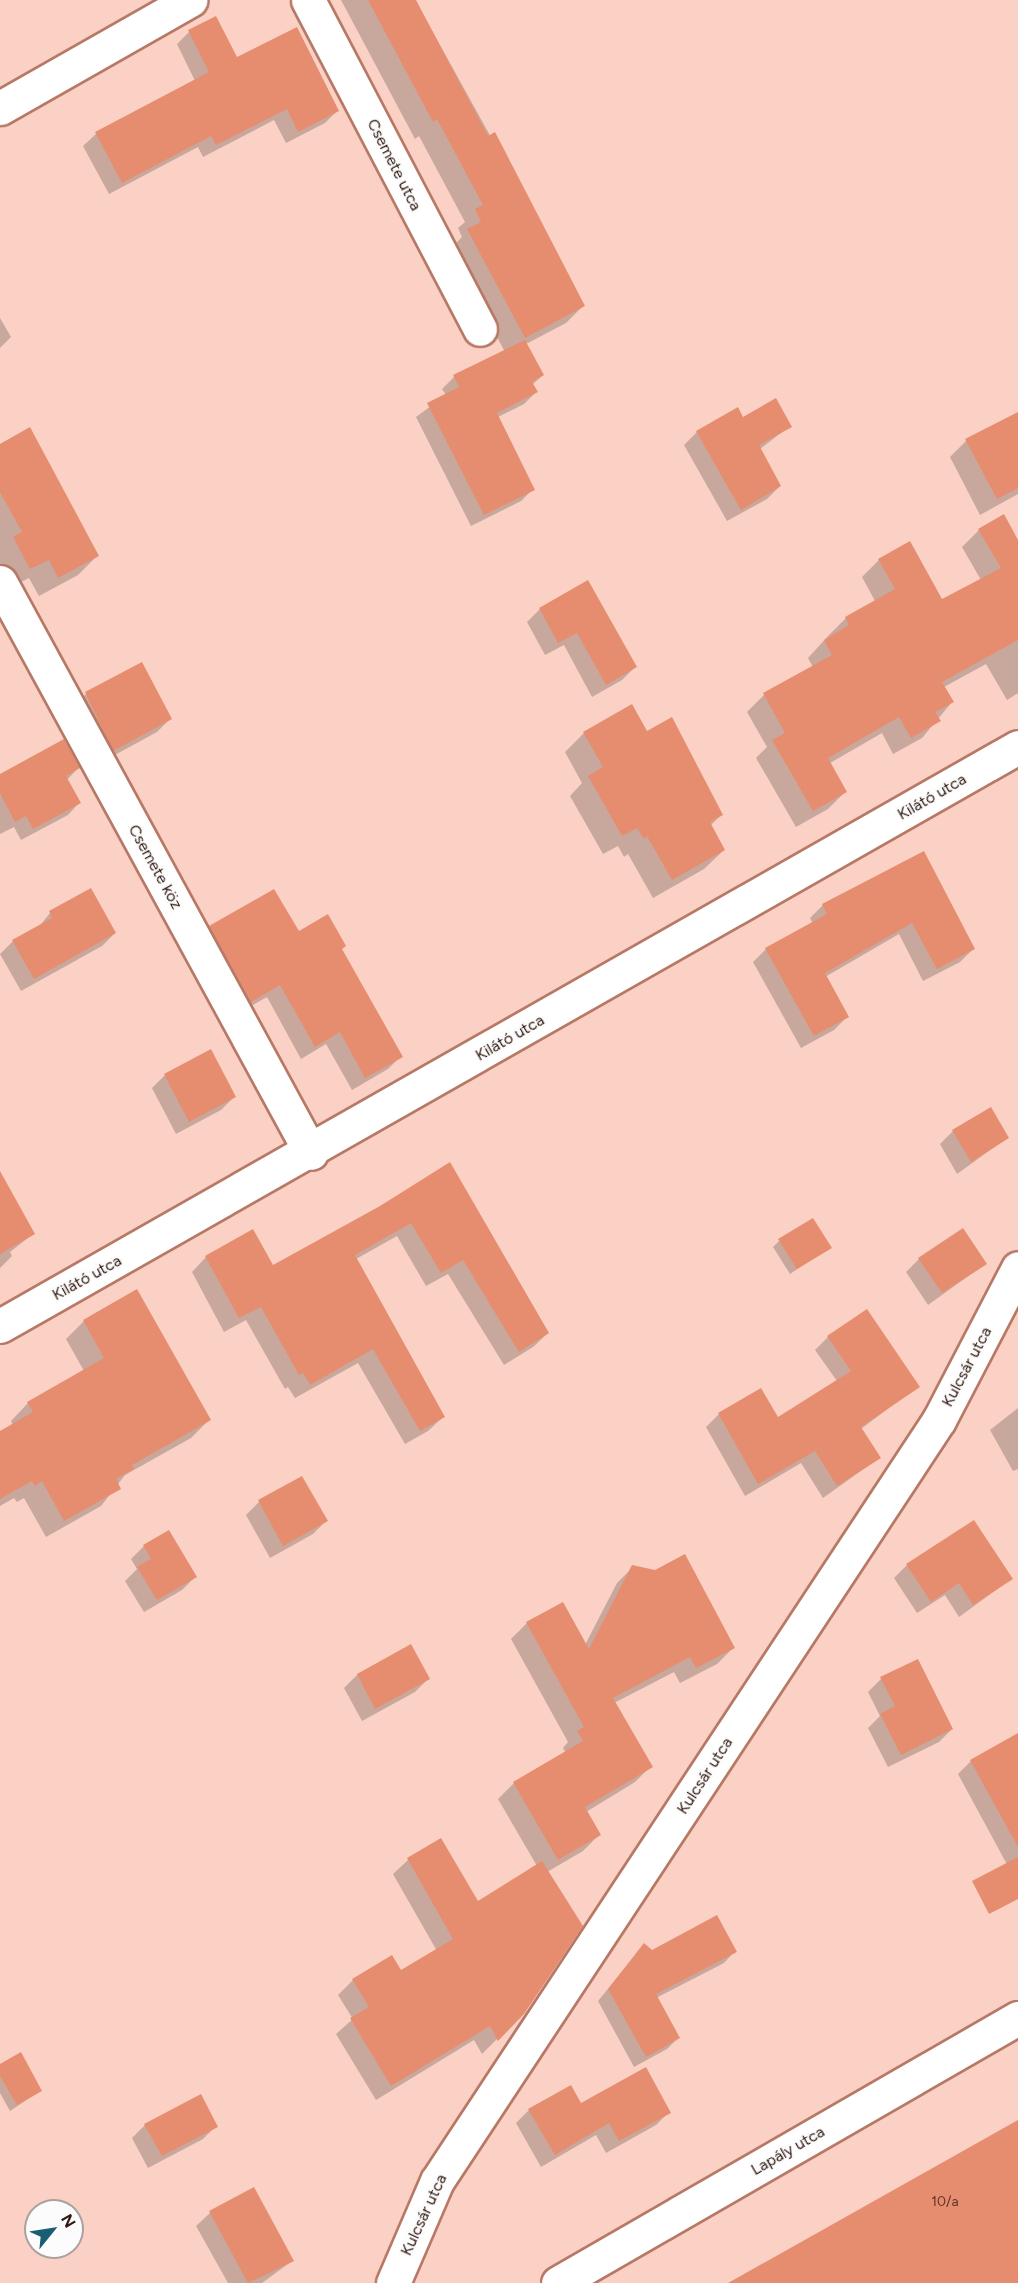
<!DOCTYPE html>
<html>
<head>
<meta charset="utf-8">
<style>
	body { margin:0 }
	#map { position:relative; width:1018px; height:2283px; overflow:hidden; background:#fad1c4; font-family:Figtree,sans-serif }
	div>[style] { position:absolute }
	.shadow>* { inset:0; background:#0003 }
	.building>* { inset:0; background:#e78d6f }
	.roads { filter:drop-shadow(2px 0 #b77965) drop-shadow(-2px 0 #b77965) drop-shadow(0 2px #b77965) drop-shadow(0 -2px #b77965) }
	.minor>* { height:33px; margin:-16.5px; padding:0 16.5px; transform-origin:16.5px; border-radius:16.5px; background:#fff }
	span { translate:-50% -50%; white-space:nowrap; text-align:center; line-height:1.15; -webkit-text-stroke:5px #fcfcfc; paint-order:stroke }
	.number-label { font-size:14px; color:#5e3628 }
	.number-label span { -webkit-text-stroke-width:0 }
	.street-label { font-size:16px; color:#311911 }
	.north { position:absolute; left:24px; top:2199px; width:60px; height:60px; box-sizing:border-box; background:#fcfcfc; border:2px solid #aba19e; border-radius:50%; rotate:60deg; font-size:16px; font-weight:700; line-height:24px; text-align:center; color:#311911 }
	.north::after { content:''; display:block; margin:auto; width:21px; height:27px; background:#1a5f71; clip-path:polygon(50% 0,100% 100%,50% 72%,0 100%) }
</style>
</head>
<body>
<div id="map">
	<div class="shadow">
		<div style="clip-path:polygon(341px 0,415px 0,584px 305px,566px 323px,526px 344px,543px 375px,532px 385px,536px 392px,524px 404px,498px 417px,533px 489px,521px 501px,471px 526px,416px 417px,446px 395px,442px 389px,454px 377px,505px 352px,450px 249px,462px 237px,458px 228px,465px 222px,419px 136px,415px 139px)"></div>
		<div style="clip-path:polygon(216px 18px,236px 59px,337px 111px,325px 123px,286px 143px,274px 120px,203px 157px,198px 147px,109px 194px,83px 146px,96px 134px,195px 81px,177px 44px,189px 32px)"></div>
		<div style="clip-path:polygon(0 318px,11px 337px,0 348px)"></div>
		<div style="clip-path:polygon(1018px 414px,1018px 494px,980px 515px,950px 457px,966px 441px)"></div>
		<div style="clip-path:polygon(742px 419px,790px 426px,760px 449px,780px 486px,767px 499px,727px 521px,684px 445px,697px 432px)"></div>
		<div style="clip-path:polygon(0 445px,97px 556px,78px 575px,39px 596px,29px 578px,11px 587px,0 566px)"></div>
		<div style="clip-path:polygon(979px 530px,1018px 543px,1018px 693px,1007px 700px,986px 664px,944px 687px,952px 702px,922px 738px,893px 754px,882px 733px,830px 763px,845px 792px,828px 809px,796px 827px,756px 758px,767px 747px,747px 712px,764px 695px,813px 667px,808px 658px,829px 635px,846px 618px,875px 601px,862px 577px,879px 560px,941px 601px,981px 580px,962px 547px)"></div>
		<div style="clip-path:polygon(588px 582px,635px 667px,622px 680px,592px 697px,564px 645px,545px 655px,527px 622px,540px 609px)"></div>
		<div style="clip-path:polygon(86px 694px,170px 719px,157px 732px,100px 763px,73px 707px)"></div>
		<div style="clip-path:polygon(584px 733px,647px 733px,721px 815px,710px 826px,724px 850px,704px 869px,653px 898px,628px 854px,624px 857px,618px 846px,603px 854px,570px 796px,582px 783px,565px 752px)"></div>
		<div style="clip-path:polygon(78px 768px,67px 780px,79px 803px,68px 815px,21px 840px,14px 827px,0 834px,0 775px)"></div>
		<div style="clip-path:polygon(923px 853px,973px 949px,960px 962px,923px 981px,899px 934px,825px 977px,847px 1017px,834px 1030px,801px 1048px,753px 962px,766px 949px,813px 924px,810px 918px,823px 905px)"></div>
		<div style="clip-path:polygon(91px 890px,115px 933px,102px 946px,21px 991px,0 954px,13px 941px,38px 928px,50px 913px)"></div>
		<div style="clip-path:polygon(274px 891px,298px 934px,340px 950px,401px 1056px,388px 1069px,352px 1090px,326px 1044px,301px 1059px,267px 997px,237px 1014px,197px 941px,210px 928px)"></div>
		<div style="clip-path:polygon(165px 1075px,234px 1097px,221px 1110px,176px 1134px,152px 1088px)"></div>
		<div style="clip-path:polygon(953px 1131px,1007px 1138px,957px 1174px,940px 1144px)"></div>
		<div style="clip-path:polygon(450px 1164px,548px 1333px,533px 1347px,504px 1365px,448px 1274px,426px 1286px,397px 1236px,356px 1259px,443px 1417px,428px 1431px,405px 1444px,358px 1363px,295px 1398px,288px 1387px,285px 1389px,246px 1320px,224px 1332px,192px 1272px,206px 1257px,272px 1267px,380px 1208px)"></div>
		<div style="clip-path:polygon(0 1174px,33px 1234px,10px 1252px,12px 1256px,0 1268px)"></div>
		<div style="clip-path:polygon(779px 1241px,830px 1247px,790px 1274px,773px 1247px)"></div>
		<div style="clip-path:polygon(919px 1259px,985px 1264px,928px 1305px,906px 1272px)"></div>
		<div style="clip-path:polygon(84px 1321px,209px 1420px,191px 1438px,125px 1475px,101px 1506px,46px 1537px,24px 1498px,17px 1502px,14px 1498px,0 1506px,0 1432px,13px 1425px,11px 1421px,28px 1403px,84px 1371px,66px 1339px)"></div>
		<div style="clip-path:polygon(828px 1337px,918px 1386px,861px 1429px,879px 1458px,823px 1498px,801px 1463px,745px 1496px,706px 1427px,719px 1414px,777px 1419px,837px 1381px,815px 1350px)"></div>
		<div style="clip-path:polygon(1018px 1408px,1018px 1469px,1013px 1471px,990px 1430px)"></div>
		<div style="clip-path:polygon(302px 1478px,326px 1521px,313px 1534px,270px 1558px,246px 1515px,259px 1502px)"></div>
		<div style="clip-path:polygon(144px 1546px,195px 1577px,182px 1590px,144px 1612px,125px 1581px,137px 1569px,131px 1559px)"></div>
		<div style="clip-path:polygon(907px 1565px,1011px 1579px,959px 1617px,945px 1595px,917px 1613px,894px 1578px)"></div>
		<div style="clip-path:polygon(633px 1567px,733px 1648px,717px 1664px,680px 1683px,674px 1672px,614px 1703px,651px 1766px,635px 1782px,586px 1812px,599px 1835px,583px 1851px,547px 1872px,523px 2013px,482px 2054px,474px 2040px,376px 2100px,336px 2034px,353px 2019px,338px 1995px,353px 1980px,401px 1972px,437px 1951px,393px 1874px,408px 1860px,441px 1840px,477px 1903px,537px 1866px,498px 1799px,514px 1783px,566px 1753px,563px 1748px,568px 1742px,511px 1639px,527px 1623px,585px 1645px,617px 1583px)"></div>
		<div style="clip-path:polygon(410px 1646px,428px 1679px,415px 1692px,362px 1721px,344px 1688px,357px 1675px)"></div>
		<div style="clip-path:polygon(918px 1661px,952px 1729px,939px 1742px,888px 1767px,868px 1728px,880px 1716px,868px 1692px,881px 1679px)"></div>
		<div style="clip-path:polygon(971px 1761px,1018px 1781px,1018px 1866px,1010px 1870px,958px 1774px)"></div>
		<div style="clip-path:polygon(644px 1945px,652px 1951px,735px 1951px,724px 1963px,656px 1998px,678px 2038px,667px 2049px,634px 2067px,598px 2001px)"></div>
		<div style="clip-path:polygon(0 2065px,40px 2091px,10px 2111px,0 2093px)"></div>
		<div style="clip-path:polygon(581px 2105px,669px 2112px,656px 2125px,606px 2153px,596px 2135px,541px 2167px,516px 2123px,529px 2110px)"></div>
		<div style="clip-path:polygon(145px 2125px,216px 2126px,203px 2139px,148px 2168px,132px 2138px)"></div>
		<div style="clip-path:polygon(253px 2189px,292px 2261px,262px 2283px,228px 2283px,196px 2226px,210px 2213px)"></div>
	</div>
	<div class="building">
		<div style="clip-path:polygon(368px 0,416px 0,488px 136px,495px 132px,585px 306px,525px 338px,467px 229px,481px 222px,475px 209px,483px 205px,437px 119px,433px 122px)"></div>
		<div style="clip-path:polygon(216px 16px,237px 57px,297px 27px,339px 111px,298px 132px,287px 109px,216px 145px,211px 136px,122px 183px,95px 132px,209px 72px,188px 30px)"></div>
		<div style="clip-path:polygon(525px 340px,544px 375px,532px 382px,538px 392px,497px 413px,535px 490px,484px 515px,427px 403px,459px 387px,453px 375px)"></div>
		<div style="clip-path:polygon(776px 398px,792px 427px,759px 445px,781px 486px,741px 510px,696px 431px,738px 407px,743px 417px)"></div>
		<div style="clip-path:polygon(1018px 412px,1018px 488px,997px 499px,965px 439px)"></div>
		<div style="clip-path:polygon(30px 427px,99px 556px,58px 578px,49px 560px,30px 569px,13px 537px,22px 532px,0 492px,0 444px)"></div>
		<div style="clip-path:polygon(1004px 514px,1018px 540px,1018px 640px,942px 682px,954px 702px,935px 712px,941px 721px,911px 738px,899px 717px,828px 758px,847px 792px,813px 811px,772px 740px,785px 733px,763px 693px,832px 655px,824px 640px,849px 625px,845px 617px,895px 589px,878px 559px,910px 541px,942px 599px,1001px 568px,978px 529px)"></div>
		<div style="clip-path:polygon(588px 580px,637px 667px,606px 685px,577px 633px,558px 643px,539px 608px)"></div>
		<div style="clip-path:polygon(142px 662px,172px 719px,113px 751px,85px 692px)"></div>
		<div style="clip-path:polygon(632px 704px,647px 731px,672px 717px,723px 815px,710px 822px,725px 850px,672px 880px,647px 836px,644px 839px,637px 828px,622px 836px,588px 776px,603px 767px,583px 732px)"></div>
		<div style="clip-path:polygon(64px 739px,80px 768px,66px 776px,81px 803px,33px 829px,26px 816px,15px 822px,0 793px,0 774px)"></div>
		<div style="clip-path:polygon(924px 851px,975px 949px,937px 969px,912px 923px,825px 973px,849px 1017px,814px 1036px,765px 948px,827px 914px,822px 904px)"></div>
		<div style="clip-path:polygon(91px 888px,116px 933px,34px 979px,12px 940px,52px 918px,49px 911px)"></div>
		<div style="clip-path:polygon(274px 889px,299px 931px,328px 914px,346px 946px,342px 949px,403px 1057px,365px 1078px,340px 1032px,315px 1047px,280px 985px,251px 1002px,209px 926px)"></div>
		<div style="clip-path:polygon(211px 1049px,236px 1097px,189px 1122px,164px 1074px)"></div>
		<div style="clip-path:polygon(991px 1107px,1009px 1138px,971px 1162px,952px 1130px)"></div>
		<div style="clip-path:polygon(450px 1162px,549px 1333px,519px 1352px,463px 1260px,441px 1273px,411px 1223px,355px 1255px,445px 1417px,420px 1431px,373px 1349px,310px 1385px,303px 1373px,299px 1375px,261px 1307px,239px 1318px,205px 1256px,253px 1229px,273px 1265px,380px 1206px)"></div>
		<div style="clip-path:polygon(0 1171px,35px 1234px,0 1254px)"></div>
		<div style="clip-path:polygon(813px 1218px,832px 1248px,797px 1269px,778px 1239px)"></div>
		<div style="clip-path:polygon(963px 1228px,987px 1264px,942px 1293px,918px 1258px)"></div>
		<div style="clip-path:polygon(137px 1289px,211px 1420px,132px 1465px,134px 1469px,116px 1479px,121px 1489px,64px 1521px,42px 1481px,35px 1486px,32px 1481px,0 1499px,0 1431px,33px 1412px,27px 1402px,104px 1358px,83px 1320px)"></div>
		<div style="clip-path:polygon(867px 1309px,920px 1387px,861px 1427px,881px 1458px,837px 1486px,815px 1451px,758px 1484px,718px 1413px,761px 1388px,778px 1417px,851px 1371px,827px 1336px)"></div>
		<div style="clip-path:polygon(302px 1476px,328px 1521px,283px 1546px,258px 1500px)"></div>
		<div style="clip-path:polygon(974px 1520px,1013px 1579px,973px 1605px,959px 1583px,931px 1602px,906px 1564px)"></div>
		<div style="clip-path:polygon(169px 1530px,197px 1577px,157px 1600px,137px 1567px,151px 1559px,143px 1545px)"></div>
		<div style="clip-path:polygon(685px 1554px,735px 1648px,696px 1668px,690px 1657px,613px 1698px,653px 1767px,585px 1807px,601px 1835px,558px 1860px,513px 1782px,583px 1741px,577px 1731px,584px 1727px,526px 1622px,563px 1602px,589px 1649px,632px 1565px,655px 1570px)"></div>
		<div style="clip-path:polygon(411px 1644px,430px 1679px,375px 1709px,357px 1674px)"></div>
		<div style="clip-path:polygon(918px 1659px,953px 1729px,901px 1755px,880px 1714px,895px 1706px,880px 1677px)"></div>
		<div style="clip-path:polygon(1018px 1733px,1018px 1847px,970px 1760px)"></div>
		<div style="clip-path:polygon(441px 1838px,478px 1901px,542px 1861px,583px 1926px,524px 2014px,498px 2041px,490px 2026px,391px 2086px,350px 2018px,369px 2007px,352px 1979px,392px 1955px,401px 1970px,453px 1939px,407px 1858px)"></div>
		<div style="clip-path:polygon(1018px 1857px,1018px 1899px,989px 1914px,972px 1881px)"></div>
		<div style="clip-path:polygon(717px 1915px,737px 1952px,656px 1994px,680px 2038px,646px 2057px,608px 1989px,644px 1943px,652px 1950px)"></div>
		<div style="clip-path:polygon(21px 2052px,42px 2091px,17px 2105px,0 2076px,0 2064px)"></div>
		<div style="clip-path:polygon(646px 2067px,671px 2113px,619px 2141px,609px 2123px,555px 2155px,528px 2109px,571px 2085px,581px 2103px)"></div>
		<div style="clip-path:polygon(201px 2094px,218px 2127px,162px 2156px,144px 2124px)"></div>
		<div style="clip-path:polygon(1018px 2120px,1018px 2283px,728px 2283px)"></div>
		<div style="clip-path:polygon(254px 2187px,294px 2261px,248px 2283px,209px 2211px)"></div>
	</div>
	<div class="roads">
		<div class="minor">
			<div style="left:308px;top:0;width:371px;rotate:62.4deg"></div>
			<div style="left:0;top:108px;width:219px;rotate:-29.6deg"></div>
			<div style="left:0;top:582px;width:650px;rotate:61.42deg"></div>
			<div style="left:0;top:1326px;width:1171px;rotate:-29.63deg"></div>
			<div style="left:393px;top:2283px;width:111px;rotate:-66.7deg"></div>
			<div style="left:437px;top:2181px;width:912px;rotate:-56.59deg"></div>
			<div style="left:939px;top:1420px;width:171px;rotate:-62.5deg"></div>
			<div style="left:558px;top:2283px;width:531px;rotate:-29.95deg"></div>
		</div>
	</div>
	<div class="number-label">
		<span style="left:945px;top:2202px">10/a</span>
	</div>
	<div class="street-label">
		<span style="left:394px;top:165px;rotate:63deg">Csemete utca</span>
		<span style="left:932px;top:797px;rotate:-30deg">Kilátó utca</span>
		<span style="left:155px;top:867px;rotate:61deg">Csemete köz</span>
		<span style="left:510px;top:1038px;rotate:-30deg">Kilátó utca</span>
		<span style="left:87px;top:1278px;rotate:-29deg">Kilátó utca</span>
		<span style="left:967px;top:1367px;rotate:-62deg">Kulcsár utca</span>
		<span style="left:705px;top:1776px;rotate:-57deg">Kulcsár utca</span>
		<span style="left:788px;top:2151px;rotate:-30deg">Lapály utca</span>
		<span style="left:424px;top:2215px;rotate:-65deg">Kulcsár utca</span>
	</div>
	<div class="north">N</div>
</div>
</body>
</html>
